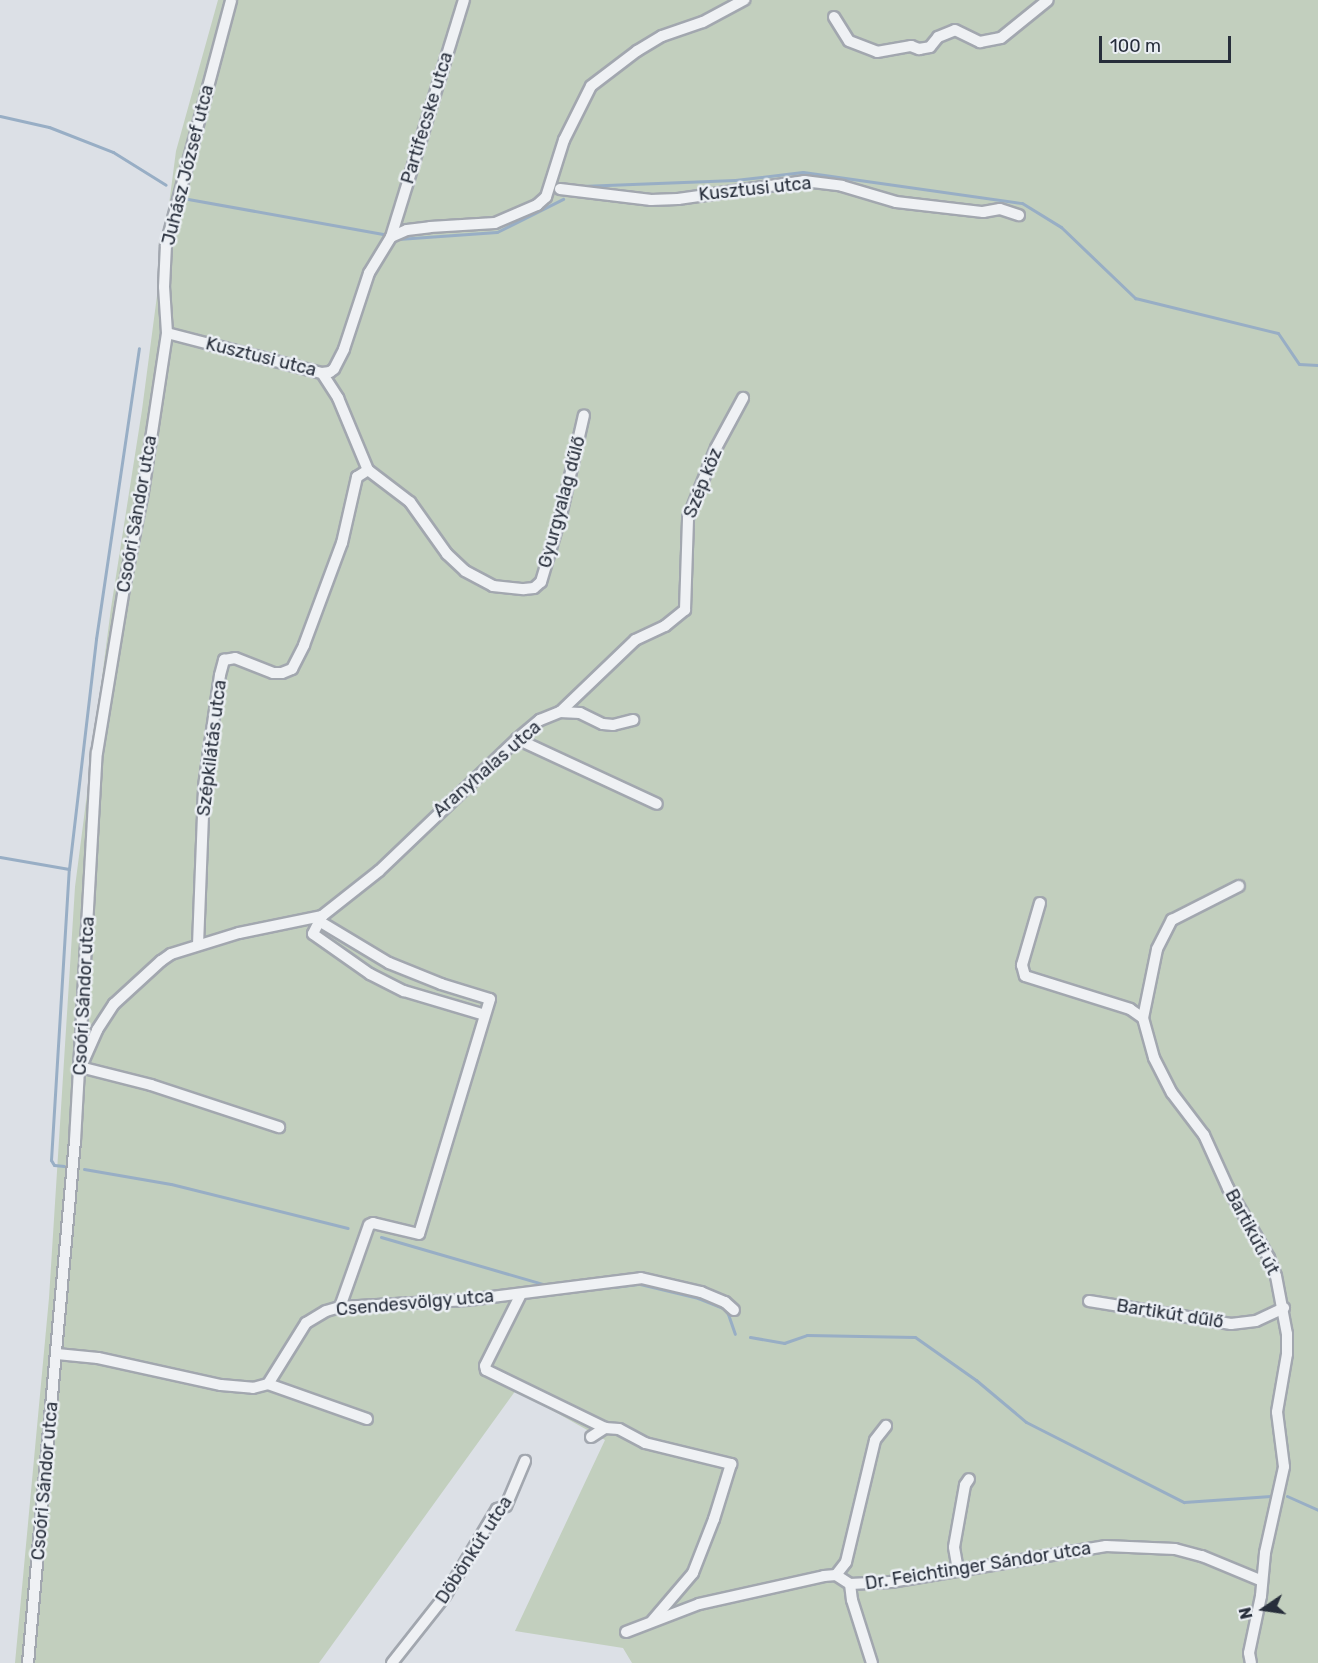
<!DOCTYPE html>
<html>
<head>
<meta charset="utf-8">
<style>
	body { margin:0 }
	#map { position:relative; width:1318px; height:1663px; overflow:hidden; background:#dce0e6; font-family:Rubik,sans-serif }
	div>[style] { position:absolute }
	.green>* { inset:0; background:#c2cfbe }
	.stream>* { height:3px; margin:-1.5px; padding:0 1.5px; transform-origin:1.5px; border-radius:1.5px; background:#98aec5 }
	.roads { filter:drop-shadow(2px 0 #a2a7af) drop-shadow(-2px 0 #a2a7af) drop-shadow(0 2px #a2a7af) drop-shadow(0 -2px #a2a7af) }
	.street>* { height:10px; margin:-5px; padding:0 5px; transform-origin:5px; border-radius:5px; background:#eff1f4 }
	span { translate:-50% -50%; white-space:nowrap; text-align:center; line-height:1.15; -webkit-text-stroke:5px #ebeff4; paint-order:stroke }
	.street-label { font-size:18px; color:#272e3b }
	.north { position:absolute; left:1234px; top:1579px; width:60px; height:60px; -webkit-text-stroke:4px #ebeff4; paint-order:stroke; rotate:257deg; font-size:16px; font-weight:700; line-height:24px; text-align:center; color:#272e3b }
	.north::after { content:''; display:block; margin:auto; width:21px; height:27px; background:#272e3b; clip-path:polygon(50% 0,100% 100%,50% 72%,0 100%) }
	.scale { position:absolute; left:1099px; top:36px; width:132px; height:27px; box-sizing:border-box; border:3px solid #272e3b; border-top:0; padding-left:8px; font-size:18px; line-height:21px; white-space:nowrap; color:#272e3b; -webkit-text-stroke:4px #ebeff4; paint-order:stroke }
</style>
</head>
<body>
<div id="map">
	<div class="green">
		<div style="clip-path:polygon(218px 0,1318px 0,1318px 1663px,632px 1663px,623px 1648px,515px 1631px,605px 1440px,516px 1390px,319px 1663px,15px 1663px,49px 1298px,75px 887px,111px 608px,142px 410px,176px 151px)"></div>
	</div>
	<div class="stream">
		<div style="left:0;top:116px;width:50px;rotate:12.7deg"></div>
		<div style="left:49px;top:127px;width:69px;rotate:21.3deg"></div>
		<div style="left:113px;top:152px;width:62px;rotate:31.9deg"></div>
		<div style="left:581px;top:186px;width:154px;rotate:-2.2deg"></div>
		<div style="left:735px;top:180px;width:68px;rotate:-6.7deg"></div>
		<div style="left:803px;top:172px;width:221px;rotate:8.1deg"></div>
		<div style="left:1022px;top:203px;width:46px;rotate:31.6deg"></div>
		<div style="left:1061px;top:227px;width:103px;rotate:43.8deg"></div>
		<div style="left:1135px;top:298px;width:147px;rotate:13.8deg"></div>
		<div style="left:1278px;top:333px;width:37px;rotate:56deg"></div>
		<div style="left:1299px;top:364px;width:19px;rotate:3deg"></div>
		<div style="left:188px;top:199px;width:198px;rotate:10.2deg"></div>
		<div style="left:398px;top:239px;width:99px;rotate:-4deg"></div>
		<div style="left:497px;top:232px;width:74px;rotate:-26.6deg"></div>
		<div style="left:0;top:857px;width:70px;rotate:9.9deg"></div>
		<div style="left:64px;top:1166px;width:10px;rotate:-174deg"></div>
		<div style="left:54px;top:1165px;width:6px;rotate:-121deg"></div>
		<div style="left:51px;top:1160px;width:292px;rotate:-86.5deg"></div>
		<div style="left:69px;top:869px;width:232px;rotate:-83.3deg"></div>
		<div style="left:96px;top:639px;width:294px;rotate:-81.6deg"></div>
		<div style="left:84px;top:1169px;width:88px;rotate:9.8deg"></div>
		<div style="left:171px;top:1184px;width:182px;rotate:14deg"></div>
		<div style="left:381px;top:1237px;width:169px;rotate:16.2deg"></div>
		<div style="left:614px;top:1287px;width:26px;rotate:-7deg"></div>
		<div style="left:640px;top:1284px;width:60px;rotate:13.6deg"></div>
		<div style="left:698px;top:1298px;width:27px;rotate:22deg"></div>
		<div style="left:723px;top:1308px;width:8px;rotate:50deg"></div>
		<div style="left:728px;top:1314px;width:21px;rotate:71deg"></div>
		<div style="left:750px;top:1337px;width:35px;rotate:10deg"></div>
		<div style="left:784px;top:1343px;width:24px;rotate:-19deg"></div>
		<div style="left:807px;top:1335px;width:108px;rotate:1.1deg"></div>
		<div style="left:915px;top:1337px;width:75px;rotate:35.2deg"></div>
		<div style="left:976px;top:1380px;width:65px;rotate:40deg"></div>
		<div style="left:1026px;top:1422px;width:177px;rotate:26.9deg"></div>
		<div style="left:1184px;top:1502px;width:87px;rotate:-3.9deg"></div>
		<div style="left:1287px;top:1496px;width:34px;rotate:24deg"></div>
	</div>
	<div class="roads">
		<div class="street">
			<div style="left:834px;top:17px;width:28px;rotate:58deg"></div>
			<div style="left:849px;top:41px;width:30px;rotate:21deg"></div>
			<div style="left:877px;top:52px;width:35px;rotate:-10deg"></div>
			<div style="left:911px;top:46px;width:9px;rotate:21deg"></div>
			<div style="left:919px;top:49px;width:11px;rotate:-10deg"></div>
			<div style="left:930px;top:47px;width:13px;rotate:-51deg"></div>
			<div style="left:938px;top:37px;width:18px;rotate:-22deg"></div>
			<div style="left:955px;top:30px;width:28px;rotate:26deg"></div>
			<div style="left:980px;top:42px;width:21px;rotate:-11deg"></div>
			<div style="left:1001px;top:38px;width:60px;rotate:-39deg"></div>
			<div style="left:560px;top:189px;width:92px;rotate:6.9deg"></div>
			<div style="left:651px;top:200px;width:27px;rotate:-2deg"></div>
			<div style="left:678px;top:199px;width:127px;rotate:-8.1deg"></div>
			<div style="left:804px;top:181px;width:38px;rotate:7deg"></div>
			<div style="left:842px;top:186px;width:56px;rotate:16.5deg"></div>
			<div style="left:896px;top:202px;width:88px;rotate:6.6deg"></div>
			<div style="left:983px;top:212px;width:17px;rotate:-10deg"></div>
			<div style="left:1000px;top:209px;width:20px;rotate:18deg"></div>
			<div style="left:391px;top:237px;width:248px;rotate:-72.9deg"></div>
			<div style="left:167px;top:333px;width:160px;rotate:14.5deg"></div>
			<div style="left:322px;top:373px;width:8px;rotate:-7deg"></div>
			<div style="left:330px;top:372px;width:5px;rotate:-37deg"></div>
			<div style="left:334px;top:369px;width:22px;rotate:-63deg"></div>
			<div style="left:344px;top:349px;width:80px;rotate:-71.8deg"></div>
			<div style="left:369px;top:273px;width:42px;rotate:-58.6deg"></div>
			<div style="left:391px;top:237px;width:17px;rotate:-24deg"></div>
			<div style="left:407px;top:230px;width:23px;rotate:-7deg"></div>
			<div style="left:430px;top:227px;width:65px;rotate:-3.5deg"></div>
			<div style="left:495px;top:223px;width:46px;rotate:-23.2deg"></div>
			<div style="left:537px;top:205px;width:12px;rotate:-42deg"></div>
			<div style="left:546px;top:197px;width:60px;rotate:-72.5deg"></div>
			<div style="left:564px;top:140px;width:60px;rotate:-63.4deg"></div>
			<div style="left:591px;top:86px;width:58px;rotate:-37.3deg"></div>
			<div style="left:637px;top:51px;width:29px;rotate:-31deg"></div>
			<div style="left:662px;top:36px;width:43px;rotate:-18.9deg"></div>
			<div style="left:703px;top:22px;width:47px;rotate:-28.2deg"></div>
			<div style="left:322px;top:373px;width:30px;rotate:57deg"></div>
			<div style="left:338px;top:398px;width:78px;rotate:67.4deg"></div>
			<div style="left:368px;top:470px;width:53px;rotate:37.3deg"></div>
			<div style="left:410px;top:502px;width:64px;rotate:54.6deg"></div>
			<div style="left:447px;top:554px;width:25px;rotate:43deg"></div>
			<div style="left:465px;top:571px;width:32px;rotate:28deg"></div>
			<div style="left:493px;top:586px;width:31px;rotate:6deg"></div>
			<div style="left:524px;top:589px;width:10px;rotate:-6deg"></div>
			<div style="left:534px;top:588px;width:9px;rotate:-41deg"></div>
			<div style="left:541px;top:582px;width:74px;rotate:-73.5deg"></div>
			<div style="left:562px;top:511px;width:98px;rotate:-77.1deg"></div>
			<div style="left:560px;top:712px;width:20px;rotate:3deg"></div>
			<div style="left:580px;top:713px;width:25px;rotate:26deg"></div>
			<div style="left:603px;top:724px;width:10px;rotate:6deg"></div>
			<div style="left:613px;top:725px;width:21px;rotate:-14deg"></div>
			<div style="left:517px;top:739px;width:154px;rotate:24.9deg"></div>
			<div style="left:1040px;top:903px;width:65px;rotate:106.2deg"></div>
			<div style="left:1022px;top:965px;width:11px;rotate:75deg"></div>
			<div style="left:1025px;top:976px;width:110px;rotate:17.4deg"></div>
			<div style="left:1130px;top:1009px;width:16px;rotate:35deg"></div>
			<div style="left:1143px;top:1018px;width:41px;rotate:74.6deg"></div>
			<div style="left:1154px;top:1058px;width:39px;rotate:63deg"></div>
			<div style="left:1172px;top:1093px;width:53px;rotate:52.7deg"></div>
			<div style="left:1204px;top:1135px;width:58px;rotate:65.6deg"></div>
			<div style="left:1228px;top:1188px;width:81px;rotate:59.6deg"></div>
			<div style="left:1269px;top:1258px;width:19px;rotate:69deg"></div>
			<div style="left:1276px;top:1276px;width:59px;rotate:79.3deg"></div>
			<div style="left:1287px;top:1334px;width:20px;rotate:90deg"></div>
			<div style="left:1287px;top:1354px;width:59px;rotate:99.8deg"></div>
			<div style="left:1277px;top:1412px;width:55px;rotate:82.7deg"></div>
			<div style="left:1284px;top:1467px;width:88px;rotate:102.5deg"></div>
			<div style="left:1265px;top:1553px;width:43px;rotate:95.3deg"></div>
			<div style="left:1261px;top:1596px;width:58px;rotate:101.9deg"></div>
			<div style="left:1249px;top:1653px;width:10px;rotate:79deg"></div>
			<div style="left:322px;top:916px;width:20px;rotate:117deg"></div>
			<div style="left:313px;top:934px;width:70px;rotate:35.1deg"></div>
			<div style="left:370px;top:974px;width:38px;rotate:27deg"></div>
			<div style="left:404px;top:991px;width:84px;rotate:16.5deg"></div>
			<div style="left:319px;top:921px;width:82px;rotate:31deg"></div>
			<div style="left:389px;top:963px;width:56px;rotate:22deg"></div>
			<div style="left:441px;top:984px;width:51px;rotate:17deg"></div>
			<div style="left:490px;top:999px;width:245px;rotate:106.8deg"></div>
			<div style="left:419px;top:1234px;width:47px;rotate:-166.6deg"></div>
			<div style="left:373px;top:1223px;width:4px;rotate:153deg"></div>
			<div style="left:369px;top:1225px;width:87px;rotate:109.5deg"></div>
			<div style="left:198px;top:945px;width:159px;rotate:-87.8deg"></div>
			<div style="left:204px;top:786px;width:112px;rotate:-81.8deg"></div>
			<div style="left:220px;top:675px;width:16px;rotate:-75deg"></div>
			<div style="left:224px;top:660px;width:11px;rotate:-10deg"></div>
			<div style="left:235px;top:658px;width:41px;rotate:21.5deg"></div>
			<div style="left:273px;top:673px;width:9px"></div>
			<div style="left:282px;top:673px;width:11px;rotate:-22deg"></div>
			<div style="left:292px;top:669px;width:27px;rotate:-63deg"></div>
			<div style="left:304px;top:645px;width:109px;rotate:-69.6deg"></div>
			<div style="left:342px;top:543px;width:68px;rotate:-77.2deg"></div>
			<div style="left:357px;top:477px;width:13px;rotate:-32deg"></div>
			<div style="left:1143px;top:1018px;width:70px;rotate:-78.5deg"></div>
			<div style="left:1157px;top:949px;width:33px;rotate:-63deg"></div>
			<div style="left:1172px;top:920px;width:75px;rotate:-26.9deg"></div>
			<div style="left:83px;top:1062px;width:35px;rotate:-66deg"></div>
			<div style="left:97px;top:1030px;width:31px;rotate:-57deg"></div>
			<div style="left:114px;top:1004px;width:64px;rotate:-42.5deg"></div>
			<div style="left:161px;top:961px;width:12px;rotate:-35deg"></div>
			<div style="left:171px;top:954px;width:71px;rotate:-17.2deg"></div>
			<div style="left:239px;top:933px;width:85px;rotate:-11.6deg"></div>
			<div style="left:322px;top:916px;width:73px;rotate:-38.3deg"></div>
			<div style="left:379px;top:871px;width:191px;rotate:-43.7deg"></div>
			<div style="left:517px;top:739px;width:30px;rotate:-40deg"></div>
			<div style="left:540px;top:720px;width:22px;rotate:-22deg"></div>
			<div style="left:560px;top:712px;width:104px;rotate:-43.8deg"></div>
			<div style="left:635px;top:640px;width:33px;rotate:-25deg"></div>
			<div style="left:665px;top:626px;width:26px;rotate:-39deg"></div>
			<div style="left:685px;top:610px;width:92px;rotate:-88.1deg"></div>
			<div style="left:688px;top:518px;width:75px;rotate:-68.2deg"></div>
			<div style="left:716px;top:448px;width:57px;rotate:-61.6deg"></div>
			<div style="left:80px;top:1067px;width:73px;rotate:14.2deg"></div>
			<div style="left:151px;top:1085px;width:135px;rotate:18.2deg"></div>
			<div style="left:521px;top:1294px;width:80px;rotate:116.6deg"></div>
			<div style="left:485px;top:1366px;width:4px;rotate:76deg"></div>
			<div style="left:486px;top:1370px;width:132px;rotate:26deg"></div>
			<div style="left:1089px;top:1301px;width:144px;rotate:9.2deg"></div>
			<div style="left:1231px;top:1324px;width:25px;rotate:-7deg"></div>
			<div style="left:1256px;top:1321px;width:31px;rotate:-25deg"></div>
			<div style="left:57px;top:1354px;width:41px;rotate:5.6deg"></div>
			<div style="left:98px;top:1358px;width:126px;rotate:12.4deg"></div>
			<div style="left:221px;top:1385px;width:32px;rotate:5deg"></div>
			<div style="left:253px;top:1388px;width:16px;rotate:-15deg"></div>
			<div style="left:268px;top:1384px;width:72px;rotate:-58.1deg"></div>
			<div style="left:306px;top:1323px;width:23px;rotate:-31deg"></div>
			<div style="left:326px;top:1311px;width:15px;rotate:-16deg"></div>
			<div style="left:340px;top:1307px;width:128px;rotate:-3.1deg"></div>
			<div style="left:468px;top:1300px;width:174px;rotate:-7.2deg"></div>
			<div style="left:641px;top:1278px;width:62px;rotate:13.1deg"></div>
			<div style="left:701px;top:1292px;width:26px;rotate:23deg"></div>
			<div style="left:725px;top:1302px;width:12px;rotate:42deg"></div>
			<div style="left:268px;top:1384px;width:105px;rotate:19.5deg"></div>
			<div style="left:591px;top:1437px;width:17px;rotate:-33deg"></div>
			<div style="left:605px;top:1428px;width:14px;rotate:4deg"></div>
			<div style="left:619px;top:1429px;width:30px;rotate:28deg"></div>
			<div style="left:645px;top:1443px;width:89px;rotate:13.7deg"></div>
			<div style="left:731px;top:1464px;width:58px;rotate:107.2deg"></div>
			<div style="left:714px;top:1519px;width:58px;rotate:111.3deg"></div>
			<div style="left:693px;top:1573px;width:63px;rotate:130.5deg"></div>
			<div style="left:958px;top:1570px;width:23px;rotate:-100deg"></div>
			<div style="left:954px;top:1547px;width:63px;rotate:-79.9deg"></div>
			<div style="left:965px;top:1485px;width:7px;rotate:-56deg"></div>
			<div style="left:836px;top:1575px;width:16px;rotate:-52deg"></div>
			<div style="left:846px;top:1562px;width:125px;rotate:-76.6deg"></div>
			<div style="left:875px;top:1440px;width:18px;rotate:-52deg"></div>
			<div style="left:850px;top:1584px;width:16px;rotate:83deg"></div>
			<div style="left:852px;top:1600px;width:66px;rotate:72.4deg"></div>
			<div style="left:626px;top:1632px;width:78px;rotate:-21deg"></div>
			<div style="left:699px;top:1604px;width:128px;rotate:-12.6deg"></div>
			<div style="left:824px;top:1576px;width:12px;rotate:-5deg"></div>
			<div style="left:836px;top:1575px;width:17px;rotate:33deg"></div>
			<div style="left:850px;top:1584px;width:41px;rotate:-2.8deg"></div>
			<div style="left:891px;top:1582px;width:218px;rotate:-9.5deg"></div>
			<div style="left:1106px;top:1546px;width:69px;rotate:2.5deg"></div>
			<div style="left:1175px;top:1549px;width:28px;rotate:15deg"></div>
			<div style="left:1202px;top:1556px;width:65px;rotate:22.6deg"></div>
			<div style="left:28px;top:1663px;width:524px;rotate:-84.86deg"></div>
			<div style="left:75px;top:1141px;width:389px;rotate:-86.8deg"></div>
			<div style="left:97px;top:753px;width:167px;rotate:-80.7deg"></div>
			<div style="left:124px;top:588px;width:98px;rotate:-78.8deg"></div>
			<div style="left:143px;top:492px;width:161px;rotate:-81.4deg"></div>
			<div style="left:167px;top:333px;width:46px;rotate:-93.7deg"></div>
			<div style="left:164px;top:287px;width:42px;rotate:-87.3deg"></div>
			<div style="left:166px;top:245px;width:253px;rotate:-75.1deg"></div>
			<div style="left:392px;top:1663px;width:85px;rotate:-51.7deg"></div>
			<div style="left:445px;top:1596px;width:101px;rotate:-59.1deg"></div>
			<div style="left:497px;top:1509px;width:9px;rotate:-18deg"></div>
			<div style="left:506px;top:1506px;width:49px;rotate:-67.1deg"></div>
		</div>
	</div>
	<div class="street-label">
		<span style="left:427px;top:118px;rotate:-73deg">Partifecske utca</span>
		<span style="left:188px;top:165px;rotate:-76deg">Juhász József utca</span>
		<span style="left:755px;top:189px;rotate:-6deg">Kusztusi utca</span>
		<span style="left:261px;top:357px;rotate:14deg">Kusztusi utca</span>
		<span style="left:703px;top:483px;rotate:-68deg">Szép köz</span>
		<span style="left:562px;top:502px;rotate:-75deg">Gyurgyalag dűlő</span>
		<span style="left:137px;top:514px;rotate:-80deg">Csoóri Sándor utca</span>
		<span style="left:212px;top:748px;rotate:-83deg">Szépkilátás utca</span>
		<span style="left:487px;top:769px;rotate:-41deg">Aranyhalas utca</span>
		<span style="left:84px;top:996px;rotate:-87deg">Csoóri Sándor utca</span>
		<span style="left:1252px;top:1232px;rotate:62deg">Bartikúti út</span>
		<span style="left:415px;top:1303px;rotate:-5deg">Csendesvölgy utca</span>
		<span style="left:1170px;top:1314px;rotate:9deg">Bartikút dűlő</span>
		<span style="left:45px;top:1481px;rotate:-85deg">Csoóri Sándor utca</span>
		<span style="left:474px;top:1550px;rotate:-57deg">Döbönkút utca</span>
		<span style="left:978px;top:1566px;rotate:-9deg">Dr. Feichtinger Sándor utca</span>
	</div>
	<div class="north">N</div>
	<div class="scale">100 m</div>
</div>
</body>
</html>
